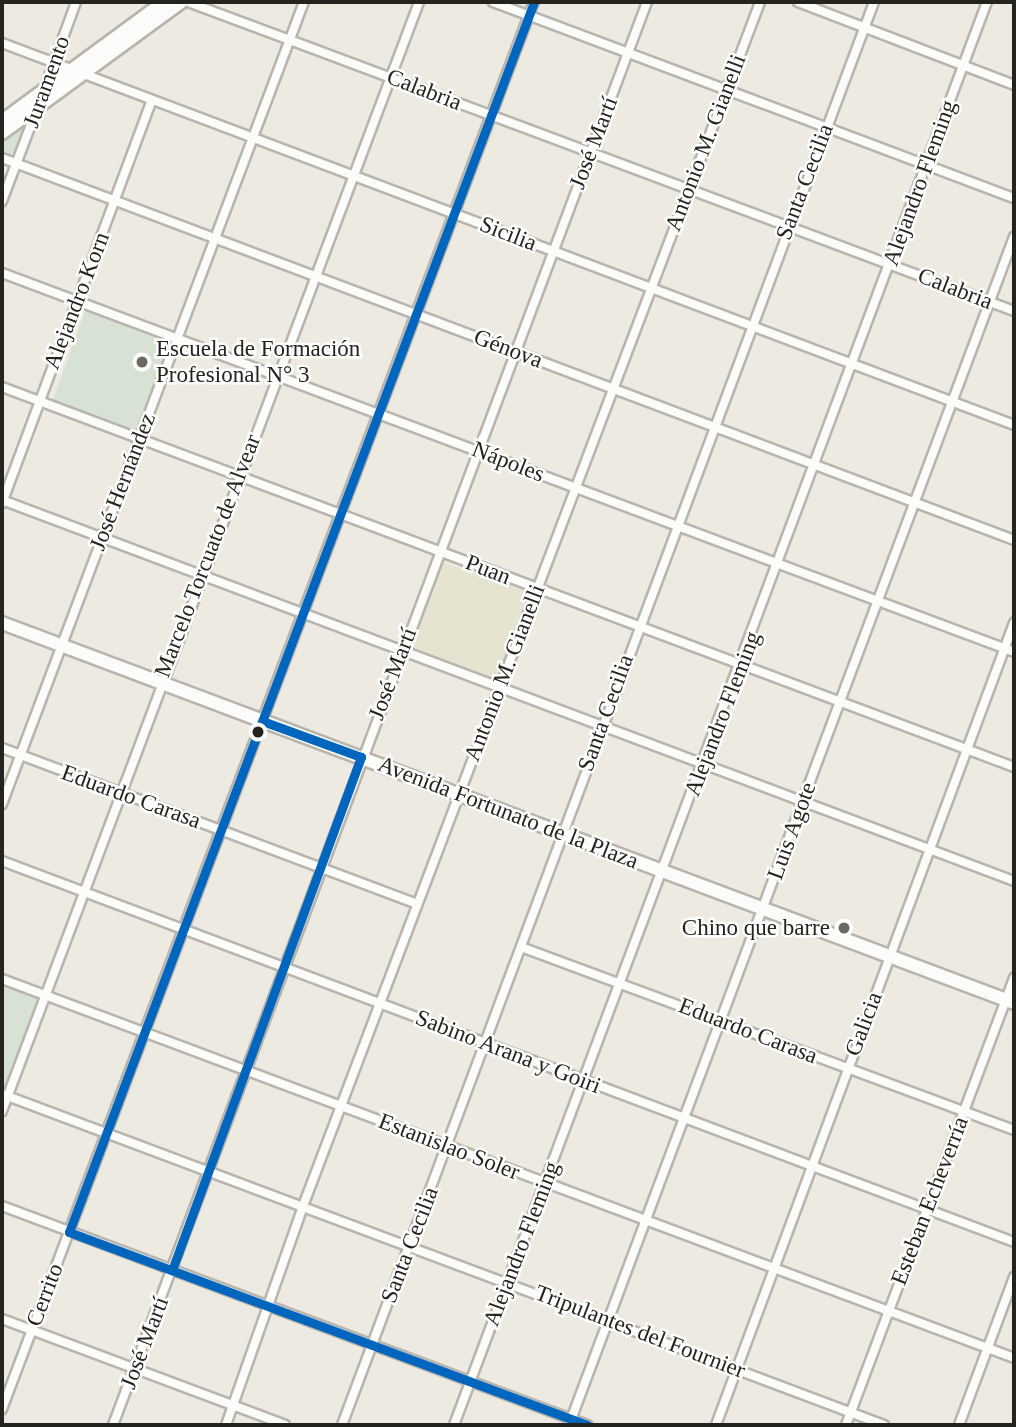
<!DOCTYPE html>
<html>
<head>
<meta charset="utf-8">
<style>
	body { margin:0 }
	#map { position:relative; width:1016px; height:1427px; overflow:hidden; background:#edeae1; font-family:Georgia,serif }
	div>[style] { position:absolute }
	.built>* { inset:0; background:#e7e3d1 }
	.green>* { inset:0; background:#d8e2d4 }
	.roads { filter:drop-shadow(2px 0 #b7b5ae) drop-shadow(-2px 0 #b7b5ae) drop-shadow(0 2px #b7b5ae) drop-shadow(0 -2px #b7b5ae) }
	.street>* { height:8px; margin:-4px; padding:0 4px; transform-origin:4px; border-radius:4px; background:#fcfcfa }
	.secondary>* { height:12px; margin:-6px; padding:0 6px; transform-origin:6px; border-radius:6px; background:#fcfcfa }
	.bus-1>* { height:9px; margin:-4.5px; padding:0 4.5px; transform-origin:4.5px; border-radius:4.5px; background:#0065bd }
	.dots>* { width:19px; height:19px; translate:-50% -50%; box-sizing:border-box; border:4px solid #fff; border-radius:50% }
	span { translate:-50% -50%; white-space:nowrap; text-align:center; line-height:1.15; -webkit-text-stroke:5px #fff; paint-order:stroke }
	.street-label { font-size:23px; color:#25231d }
	.poi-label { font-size:23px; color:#25231d }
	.left { translate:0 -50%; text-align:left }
	.right { translate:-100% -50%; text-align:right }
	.frame { position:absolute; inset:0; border:4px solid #25231d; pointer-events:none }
</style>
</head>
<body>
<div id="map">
	<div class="built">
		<div style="clip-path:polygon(443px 563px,531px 592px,496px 685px,408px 653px)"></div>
	</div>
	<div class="green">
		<div style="clip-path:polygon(24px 125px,14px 154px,2px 152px,2px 140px)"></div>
		<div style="clip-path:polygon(85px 311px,175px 344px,141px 434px,52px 402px)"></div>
		<div style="clip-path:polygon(2px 979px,47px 996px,8px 1096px,2px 1094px)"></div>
	</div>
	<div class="roads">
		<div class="street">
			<div style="left:188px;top:2px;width:882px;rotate:20.51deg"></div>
			<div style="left:493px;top:2px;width:557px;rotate:20.62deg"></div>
			<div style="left:798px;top:2px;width:231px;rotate:21deg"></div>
			<div style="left:2px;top:43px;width:1082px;rotate:20.68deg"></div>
			<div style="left:44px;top:90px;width:94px;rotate:-70deg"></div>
			<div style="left:2px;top:158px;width:1082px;rotate:20.68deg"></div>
			<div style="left:2px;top:201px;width:98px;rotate:-69.2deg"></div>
			<div style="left:2px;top:273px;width:1081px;rotate:20.53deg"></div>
			<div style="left:2px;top:387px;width:1081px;rotate:20.58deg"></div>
			<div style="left:2px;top:500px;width:1081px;rotate:20.63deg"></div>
			<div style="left:2px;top:503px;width:430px;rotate:-69.6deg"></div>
			<div style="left:2px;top:748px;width:443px;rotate:20.6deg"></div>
			<div style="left:2px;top:804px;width:857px;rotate:-69.37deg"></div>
			<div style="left:2px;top:861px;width:1081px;rotate:20.63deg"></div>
			<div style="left:521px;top:947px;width:526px;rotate:20.36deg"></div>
			<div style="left:2px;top:979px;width:1081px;rotate:20.53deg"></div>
			<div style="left:2px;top:1094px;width:942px;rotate:20.57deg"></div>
			<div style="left:2px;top:1111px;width:1185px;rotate:-69.39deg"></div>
			<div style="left:2px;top:1206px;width:625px;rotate:20.52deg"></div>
			<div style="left:2px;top:1319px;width:302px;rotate:20.5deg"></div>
			<div style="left:2px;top:1409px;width:1504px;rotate:-69.29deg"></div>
			<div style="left:113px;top:1425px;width:1520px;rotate:-69.43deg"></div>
			<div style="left:226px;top:1425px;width:232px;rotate:-70.6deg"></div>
			<div style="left:303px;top:1206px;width:1288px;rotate:-69.21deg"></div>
			<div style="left:342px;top:1425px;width:1519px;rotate:-69.5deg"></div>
			<div style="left:454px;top:1425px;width:1520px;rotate:-69.47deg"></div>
			<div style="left:569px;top:1425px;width:1269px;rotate:-69.47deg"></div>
			<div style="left:716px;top:1425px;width:856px;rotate:-69.62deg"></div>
			<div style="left:846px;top:1425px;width:478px;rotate:-69.4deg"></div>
			<div style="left:959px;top:1425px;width:158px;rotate:-69.6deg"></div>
		</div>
		<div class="secondary">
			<div style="left:2px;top:121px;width:201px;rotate:-36.3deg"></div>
			<div style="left:2px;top:133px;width:222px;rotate:-36.2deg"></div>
			<div style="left:2px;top:623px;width:1081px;rotate:20.58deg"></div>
		</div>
	</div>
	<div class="bus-1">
		<div style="left:534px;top:2px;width:1315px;rotate:110.71deg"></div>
		<div style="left:69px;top:1232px;width:553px;rotate:20.43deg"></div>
		<div style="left:172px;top:1270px;width:547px;rotate:-69.78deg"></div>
		<div style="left:361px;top:757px;width:105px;rotate:-160deg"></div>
	</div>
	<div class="dots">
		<div style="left:142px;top:362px;background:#6b6962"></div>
		<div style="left:258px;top:732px;background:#25231d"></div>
		<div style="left:844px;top:928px;background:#6b6962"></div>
	</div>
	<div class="street-label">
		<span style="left:47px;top:82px;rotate:-70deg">Juramento</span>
		<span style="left:424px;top:90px;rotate:21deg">Calabria</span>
		<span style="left:594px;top:143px;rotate:-69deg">José Martí</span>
		<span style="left:706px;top:143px;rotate:-69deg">Antonio M. Gianelli</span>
		<span style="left:805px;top:182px;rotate:-69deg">Santa Cecilia</span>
		<span style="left:920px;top:183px;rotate:-70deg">Alejandro Fleming</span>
		<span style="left:508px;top:234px;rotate:21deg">Sicilia</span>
		<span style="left:955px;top:289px;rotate:21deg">Calabria</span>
		<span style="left:77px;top:301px;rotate:-69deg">Alejandro Korn</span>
		<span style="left:508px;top:349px;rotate:21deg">Génova</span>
		<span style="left:508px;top:462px;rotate:21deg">Nápoles</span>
		<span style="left:123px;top:482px;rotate:-69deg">José Hernández</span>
		<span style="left:208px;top:556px;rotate:-69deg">Marcelo Torcuato de Alvear</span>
		<span style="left:488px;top:570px;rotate:21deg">Puan</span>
		<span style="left:505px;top:673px;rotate:-69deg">Antonio M. Gianelli</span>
		<span style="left:393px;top:674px;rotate:-69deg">José Martí</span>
		<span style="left:606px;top:713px;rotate:-70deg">Santa Cecilia</span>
		<span style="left:723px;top:714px;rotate:-69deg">Alejandro Fleming</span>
		<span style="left:131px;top:797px;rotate:20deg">Eduardo Carasa</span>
		<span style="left:508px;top:813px;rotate:21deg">Avenida Fortunato de la Plaza</span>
		<span style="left:792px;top:831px;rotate:-70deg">Luis Agote</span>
		<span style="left:864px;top:1024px;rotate:-69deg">Galicia</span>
		<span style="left:748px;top:1031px;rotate:21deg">Eduardo Carasa</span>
		<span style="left:508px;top:1052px;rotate:21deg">Sabino Arana y Goiri</span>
		<span style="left:449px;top:1147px;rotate:21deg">Estanislao Soler</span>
		<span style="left:930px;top:1201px;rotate:-69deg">Esteban Echeverría</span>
		<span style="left:522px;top:1244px;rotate:-69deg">Alejandro Fleming</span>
		<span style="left:410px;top:1245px;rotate:-69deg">Santa Cecilia</span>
		<span style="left:45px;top:1295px;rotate:-69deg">Cerrito</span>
		<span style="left:640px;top:1332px;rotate:21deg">Tripulantes del Fournier</span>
		<span style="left:145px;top:1343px;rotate:-69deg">José Martí</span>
	</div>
	<div class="poi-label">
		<span class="left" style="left:156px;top:362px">Escuela de Formación<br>Profesional N° 3</span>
		<span class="right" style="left:830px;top:928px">Chino que barre</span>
	</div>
	<div class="frame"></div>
</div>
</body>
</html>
